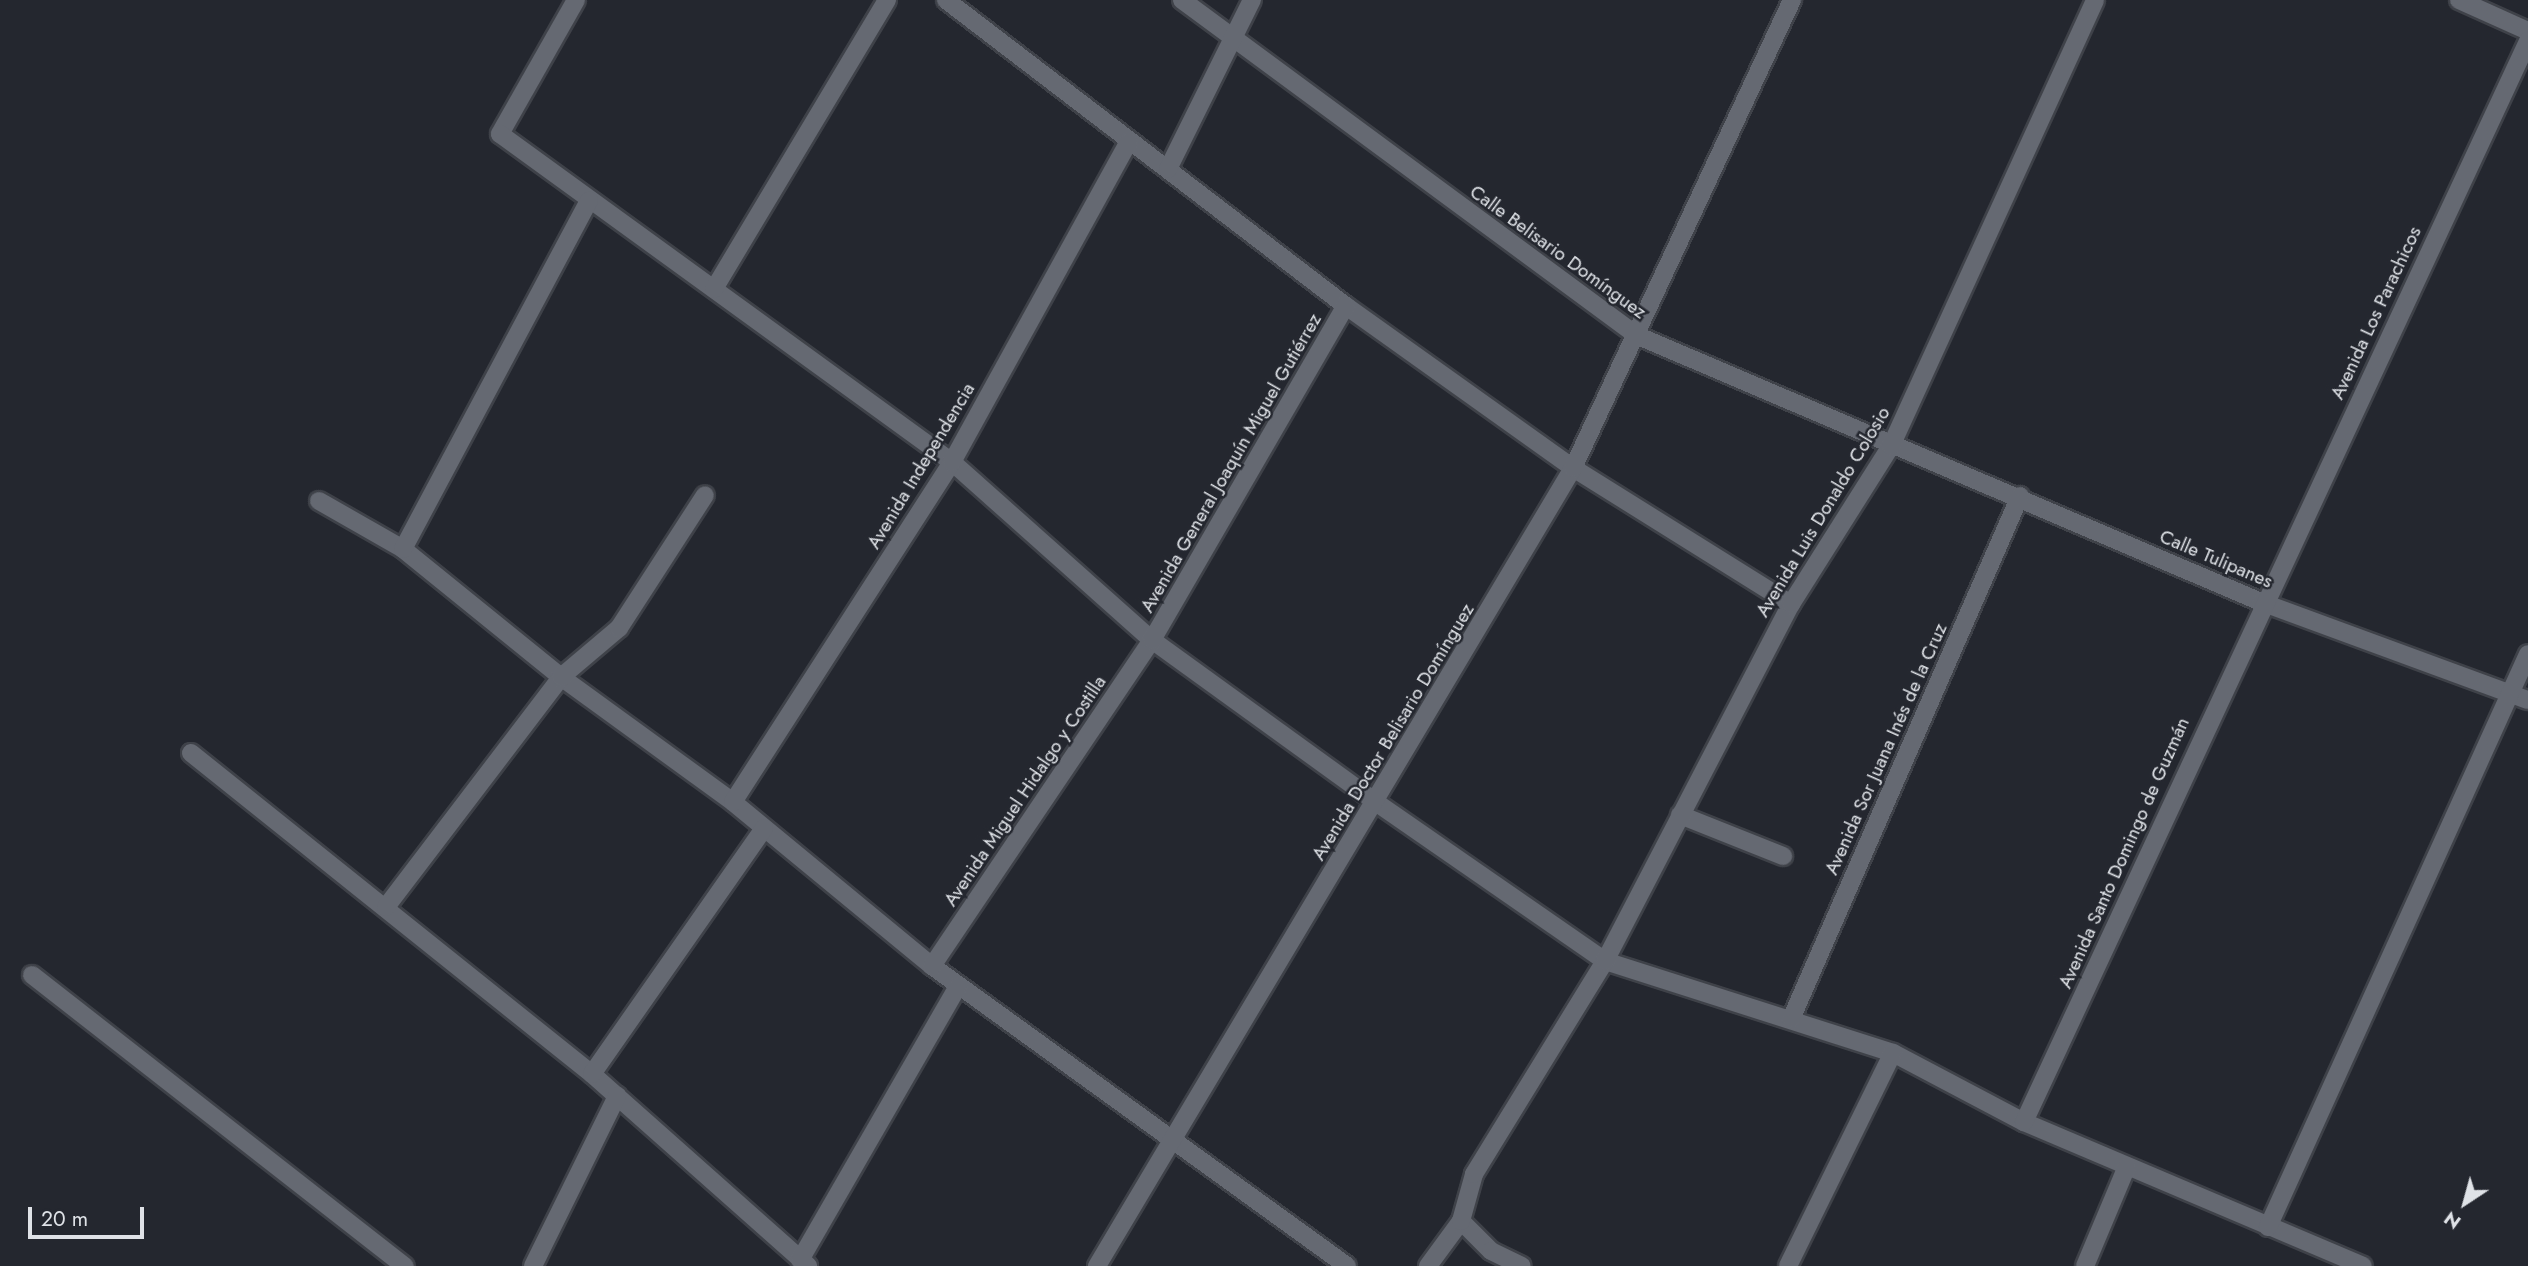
<!DOCTYPE html>
<html>
<head>
<meta charset="utf-8">
<style>
	body { margin:0 }
	#map { position:relative; width:2528px; height:1266px; overflow:hidden; background:#24272f; font-family:Jost,sans-serif }
	div>[style] { position:absolute }
	.roads { filter:drop-shadow(2px 0 #3f4249) drop-shadow(-2px 0 #3f4249) drop-shadow(0 2px #3f4249) drop-shadow(0 -2px #3f4249) }
	.street>* { height:18px; margin:-9px; padding:0 9px; transform-origin:9px; border-radius:9px; background:#656972 }
	span { translate:-50% -50%; white-space:nowrap; text-align:center; line-height:1.15; -webkit-text-stroke:5px #24272f; paint-order:stroke }
	.street-label { font-size:19px; color:#dfe2e7 }
	.north { position:absolute; left:2430px; top:1168px; width:70px; height:70px; -webkit-text-stroke:5px #24272f; paint-order:stroke; rotate:216deg; font-size:19px; font-weight:700; line-height:28px; text-align:center; color:#dfe2e7 }
	.north::after { content:''; display:block; margin:auto; width:24px; height:32px; background:#dfe2e7; clip-path:polygon(50% 0,100% 100%,50% 72%,0 100%) }
	.scale { position:absolute; left:28px; top:1207px; width:116px; height:32px; box-sizing:border-box; border:4px solid #dfe2e7; border-top:0; padding-left:9px; font-size:21px; line-height:24px; white-space:nowrap; color:#dfe2e7; -webkit-text-stroke:5px #24272f; paint-order:stroke }
</style>
</head>
<body>
<div id="map">
	<div class="roads">
		<div class="street">
			<div style="left:576px;top:0;width:154px;rotate:119.6deg"></div>
			<div style="left:500px;top:134px;width:558px;rotate:35.97deg"></div>
			<div style="left:952px;top:462px;width:268px;rotate:41.7deg"></div>
			<div style="left:1152px;top:640px;width:278px;rotate:35.9deg"></div>
			<div style="left:1377px;top:803px;width:277px;rotate:34.7deg"></div>
			<div style="left:1605px;top:961px;width:302px;rotate:17.7deg"></div>
			<div style="left:1893px;top:1053px;width:148px;rotate:27.8deg"></div>
			<div style="left:2024px;top:1122px;width:368px;rotate:23deg"></div>
			<div style="left:946px;top:0;width:504px;rotate:37.42deg"></div>
			<div style="left:1346px;top:306px;width:279px;rotate:35.5deg"></div>
			<div style="left:1573px;top:468px;width:257px;rotate:32deg"></div>
			<div style="left:1182px;top:0;width:564px;rotate:36.42deg"></div>
			<div style="left:1636px;top:335px;width:680px;rotate:23.13deg"></div>
			<div style="left:2261px;top:602px;width:284px;rotate:20.2deg"></div>
			<div style="left:2459px;top:0;width:76px;rotate:24.2deg"></div>
			<div style="left:1168px;top:169px;width:189px;rotate:-63.6deg"></div>
			<div style="left:714px;top:289px;width:337px;rotate:-59.1deg"></div>
			<div style="left:319px;top:501px;width:97px;rotate:29.7deg"></div>
			<div style="left:403px;top:549px;width:203px;rotate:39deg"></div>
			<div style="left:561px;top:677px;width:213px;rotate:36deg"></div>
			<div style="left:733px;top:802px;width:258px;rotate:39.5deg"></div>
			<div style="left:932px;top:966px;width:512px;rotate:35.86deg"></div>
			<div style="left:403px;top:549px;width:395px;rotate:-61.9deg"></div>
			<div style="left:191px;top:753px;width:514px;rotate:38.68deg"></div>
			<div style="left:592px;top:1074px;width:289px;rotate:41.6deg"></div>
			<div style="left:733px;top:802px;width:404px;rotate:-57.2deg"></div>
			<div style="left:952px;top:462px;width:366px;rotate:-61.1deg"></div>
			<div style="left:1680px;top:815px;width:111px;rotate:21.7deg"></div>
			<div style="left:386px;top:907px;width:289px;rotate:-52.7deg"></div>
			<div style="left:561px;top:677px;width:76px;rotate:-40.2deg"></div>
			<div style="left:619px;top:628px;width:158px;rotate:-57.1deg"></div>
			<div style="left:932px;top:966px;width:393px;rotate:-56deg"></div>
			<div style="left:1152px;top:640px;width:386px;rotate:-59.9deg"></div>
			<div style="left:32px;top:975px;width:473px;rotate:38deg"></div>
			<div style="left:1791px;top:1019px;width:571px;rotate:-66.35deg"></div>
			<div style="left:592px;top:1074px;width:300px;rotate:-55deg"></div>
			<div style="left:2024px;top:1122px;width:1193px;rotate:-65deg"></div>
			<div style="left:1461px;top:1221px;width:42px;rotate:45deg"></div>
			<div style="left:1491px;top:1251px;width:34px;rotate:26deg"></div>
			<div style="left:2268px;top:1227px;width:629px;rotate:-65.59deg"></div>
			<div style="left:800px;top:1260px;width:316px;rotate:-60deg"></div>
			<div style="left:533px;top:1266px;width:190px;rotate:-63.7deg"></div>
			<div style="left:1097px;top:1266px;width:929px;rotate:-59.18deg"></div>
			<div style="left:1573px;top:468px;width:517px;rotate:-64.92deg"></div>
			<div style="left:1428px;top:1266px;width:56px;rotate:-53.7deg"></div>
			<div style="left:1461px;top:1221px;width:49px;rotate:-74.5deg"></div>
			<div style="left:1474px;top:1174px;width:250px;rotate:-58.4deg"></div>
			<div style="left:1605px;top:961px;width:403px;rotate:-62.5deg"></div>
			<div style="left:1791px;top:604px;width:187px;rotate:-57.7deg"></div>
			<div style="left:1891px;top:446px;width:490px;rotate:-65.4deg"></div>
			<div style="left:1788px;top:1266px;width:237px;rotate:-63.8deg"></div>
			<div style="left:2085px;top:1266px;width:108px;rotate:-67.2deg"></div>
		</div>
	</div>
	<div class="street-label">
		<span style="left:1558px;top:252px;rotate:36deg">Calle Belisario Domínguez</span>
		<span style="left:2376px;top:313px;rotate:-65deg">Avenida Los Parachicos</span>
		<span style="left:1231px;top:463px;rotate:-60deg">Avenida General Joaquín Miguel Gutiérrez</span>
		<span style="left:921px;top:466px;rotate:-59deg">Avenida Independencia</span>
		<span style="left:1823px;top:512px;rotate:-59deg">Avenida Luis Donaldo Colosio</span>
		<span style="left:2216px;top:559px;rotate:23deg">Calle Tulipanes</span>
		<span style="left:1393px;top:732px;rotate:-59deg">Avenida Doctor Belisario Domínguez</span>
		<span style="left:1886px;top:749px;rotate:-66deg">Avenida Sor Juana Inés de la Cruz</span>
		<span style="left:1025px;top:791px;rotate:-56deg">Avenida Miguel Hidalgo y Costilla</span>
		<span style="left:2124px;top:853px;rotate:-66deg">Avenida Santo Domingo de Guzmán</span>
	</div>
	<div class="north">N</div>
	<div class="scale">20 m</div>
</div>
</body>
</html>
